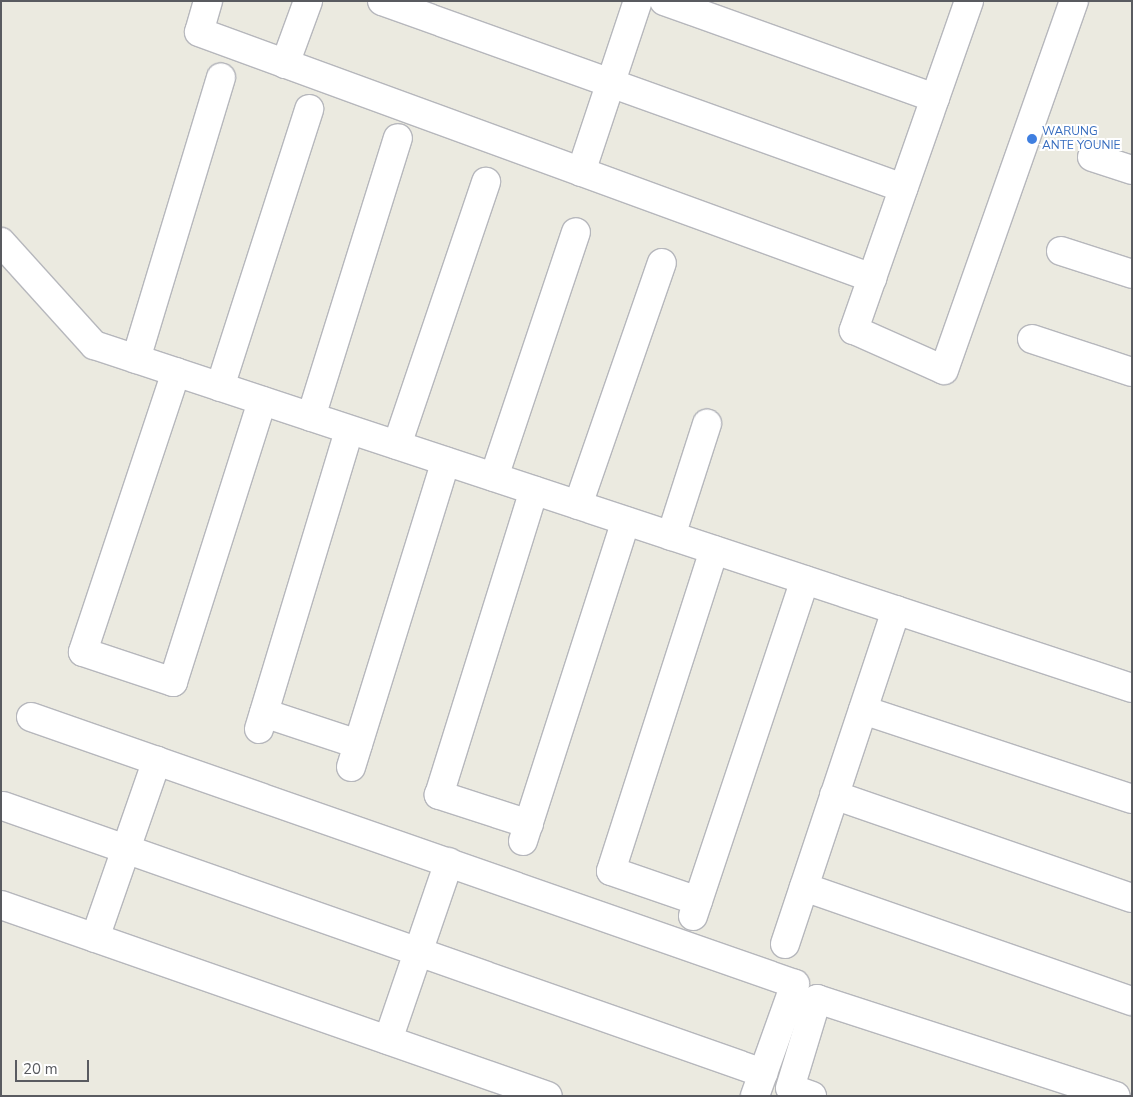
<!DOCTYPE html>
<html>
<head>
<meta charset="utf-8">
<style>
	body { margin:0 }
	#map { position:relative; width:1133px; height:1097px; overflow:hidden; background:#ebeae0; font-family:"Nunito Sans",sans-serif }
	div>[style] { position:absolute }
	.roads { filter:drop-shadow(1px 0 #b6b7bc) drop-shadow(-1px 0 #b6b7bc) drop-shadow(0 1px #b6b7bc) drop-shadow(0 -1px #b6b7bc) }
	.minor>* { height:28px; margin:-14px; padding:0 14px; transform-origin:14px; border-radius:14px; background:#fff }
	.dots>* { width:14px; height:14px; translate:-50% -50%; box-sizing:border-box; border:2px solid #fff; border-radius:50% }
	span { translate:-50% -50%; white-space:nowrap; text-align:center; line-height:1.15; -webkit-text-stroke:4px #fff; paint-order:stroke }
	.shop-label { font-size:12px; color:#366cbe }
	.left { translate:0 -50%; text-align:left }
	.frame { position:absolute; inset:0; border:2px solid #595b60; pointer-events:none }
	.scale { position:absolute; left:15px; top:1060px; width:74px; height:22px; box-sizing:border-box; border:2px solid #595b60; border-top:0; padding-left:6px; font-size:15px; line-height:18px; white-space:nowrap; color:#595b60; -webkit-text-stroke:4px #fff; paint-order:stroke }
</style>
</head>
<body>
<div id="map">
	<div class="roads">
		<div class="minor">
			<div style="left:208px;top:1px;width:32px;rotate:106deg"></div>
			<div style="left:199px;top:32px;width:717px;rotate:20.08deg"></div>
			<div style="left:382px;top:1px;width:554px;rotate:19.74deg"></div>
			<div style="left:664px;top:1px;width:288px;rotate:19.7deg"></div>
			<div style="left:969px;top:1px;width:349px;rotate:109.3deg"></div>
			<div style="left:854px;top:330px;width:98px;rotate:24deg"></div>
			<div style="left:944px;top:370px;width:391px;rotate:-70.6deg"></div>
			<div style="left:285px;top:64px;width:67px;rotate:-69.9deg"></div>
			<div style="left:1092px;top:157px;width:42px;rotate:18deg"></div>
			<div style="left:581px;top:172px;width:180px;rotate:-71.6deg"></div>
			<div style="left:1px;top:242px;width:139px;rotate:47.9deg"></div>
			<div style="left:94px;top:345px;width:1093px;rotate:18.29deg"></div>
			<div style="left:1061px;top:251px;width:75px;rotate:17.9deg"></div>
			<div style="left:1032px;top:339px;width:105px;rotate:18.3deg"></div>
			<div style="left:136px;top:359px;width:294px;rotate:-73.2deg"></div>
			<div style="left:176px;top:372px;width:295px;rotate:108.4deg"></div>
			<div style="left:83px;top:652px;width:95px;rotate:18.4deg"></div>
			<div style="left:173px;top:682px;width:295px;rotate:-72.4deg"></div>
			<div style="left:220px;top:387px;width:292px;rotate:-72.2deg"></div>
			<div style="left:311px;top:417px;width:292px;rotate:-72.7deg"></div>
			<div style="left:397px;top:445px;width:278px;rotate:-71.3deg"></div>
			<div style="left:494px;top:477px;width:258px;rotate:-71.5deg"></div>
			<div style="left:578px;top:505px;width:256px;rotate:-70.9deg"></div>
			<div style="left:671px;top:536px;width:118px;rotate:-72.2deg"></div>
			<div style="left:863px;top:710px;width:283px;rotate:18.3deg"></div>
			<div style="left:264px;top:713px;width:99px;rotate:18.3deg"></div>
			<div style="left:31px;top:717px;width:809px;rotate:19.26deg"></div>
			<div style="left:795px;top:984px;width:119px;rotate:109.7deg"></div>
			<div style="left:259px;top:729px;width:312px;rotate:-73.2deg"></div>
			<div style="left:351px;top:767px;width:320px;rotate:-72.8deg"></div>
			<div style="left:834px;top:795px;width:315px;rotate:19.1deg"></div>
			<div style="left:3px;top:806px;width:806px;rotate:19.36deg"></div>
			<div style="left:529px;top:824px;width:95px;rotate:-162.1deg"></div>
			<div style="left:439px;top:795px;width:319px;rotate:-72.7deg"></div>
			<div style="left:523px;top:841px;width:336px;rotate:-72.2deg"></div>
			<div style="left:804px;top:887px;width:347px;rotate:19.2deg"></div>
			<div style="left:698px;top:901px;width:92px;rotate:-161deg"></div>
			<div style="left:611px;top:871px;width:337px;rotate:-72.2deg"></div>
			<div style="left:1px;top:905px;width:579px;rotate:19.25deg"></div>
			<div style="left:693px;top:916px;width:354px;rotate:-71.6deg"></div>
			<div style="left:95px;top:938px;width:188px;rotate:-70.8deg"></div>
			<div style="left:785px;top:944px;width:352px;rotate:-71.6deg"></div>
			<div style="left:388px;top:1040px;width:188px;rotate:-71.1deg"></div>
			<div style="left:812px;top:1096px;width:23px;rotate:-160deg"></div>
			<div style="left:790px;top:1088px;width:93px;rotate:-73.1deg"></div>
			<div style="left:817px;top:999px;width:314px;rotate:18deg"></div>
		</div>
	</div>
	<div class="dots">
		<div style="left:1032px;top:139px;background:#3f7fe0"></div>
	</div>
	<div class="shop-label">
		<span class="left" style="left:1042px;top:139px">WARUNG<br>ANTE YOUNIE</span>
	</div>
	<div class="frame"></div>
	<div class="scale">20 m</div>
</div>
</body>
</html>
